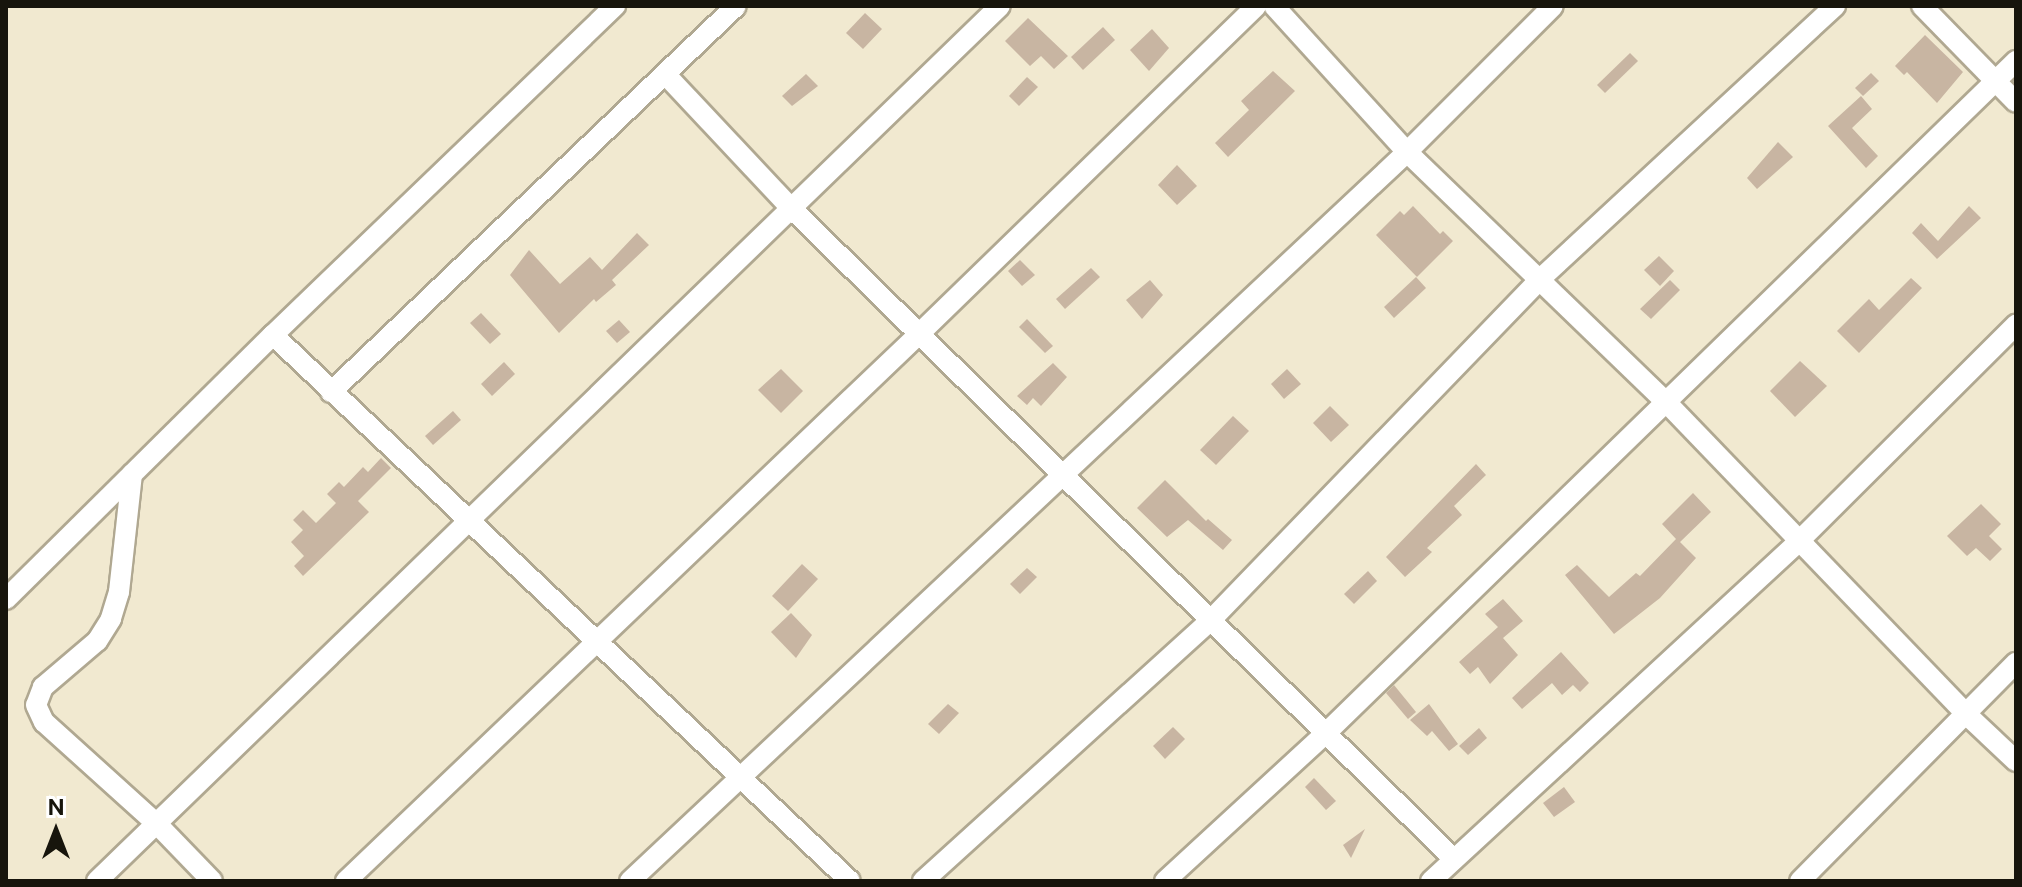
<!DOCTYPE html>
<html>
<head>
<meta charset="utf-8">
<style>
	body { margin:0 }
	#map { position:relative; width:2022px; height:887px; overflow:hidden; background:#f1e9d0; font-family:"Public Sans",sans-serif }
	div>[style] { position:absolute }
	.building>* { inset:0; background:#c8b5a2 }
	.roads { filter:drop-shadow(2px 0 #b0a891) drop-shadow(-2px 0 #b0a891) drop-shadow(0 2px #b0a891) drop-shadow(0 -2px #b0a891) }
	.minor>* { height:20px; margin:-10px; padding:0 10px; transform-origin:10px; border-radius:10px; background:#fff }
	span { translate:-50% -50%; white-space:nowrap; text-align:center; line-height:1.15; -webkit-text-stroke:7px #fff; paint-order:stroke }
	.frame { position:absolute; inset:0; border:8px solid #17150c; pointer-events:none }
	.north { position:absolute; left:16px; top:791px; width:80px; height:80px; -webkit-text-stroke:6px #fff; paint-order:stroke; rotate:0deg; font-size:22px; font-weight:700; line-height:32px; text-align:center; color:#17150c }
	.north::after { content:''; display:block; margin:auto; width:28px; height:36px; background:#17150c; clip-path:polygon(50% 0,100% 100%,50% 72%,0 100%) }
</style>
</head>
<body>
<div id="map">
	<div class="building">
		<div style="clip-path:polygon(865px 13px,882px 29px,863px 49px,846px 33px)"></div>
		<div style="clip-path:polygon(1028px 18px,1068px 56px,1054px 69px,1041px 56px,1030px 66px,1005px 41px)"></div>
		<div style="clip-path:polygon(1103px 27px,1115px 40px,1083px 70px,1071px 57px)"></div>
		<div style="clip-path:polygon(1152px 29px,1169px 48px,1149px 71px,1130px 50px)"></div>
		<div style="clip-path:polygon(1925px 35px,1963px 72px,1937px 103px,1907px 72px,1904px 75px,1895px 66px)"></div>
		<div style="clip-path:polygon(1630px 53px,1638px 61px,1605px 93px,1597px 85px)"></div>
		<div style="clip-path:polygon(1273px 71px,1295px 91px,1228px 157px,1215px 143px,1249px 110px,1241px 101px)"></div>
		<div style="clip-path:polygon(1871px 73px,1879px 81px,1863px 96px,1855px 88px)"></div>
		<div style="clip-path:polygon(806px 74px,818px 86px,792px 106px,782px 96px)"></div>
		<div style="clip-path:polygon(1027px 77px,1038px 87px,1019px 106px,1009px 96px)"></div>
		<div style="clip-path:polygon(1861px 96px,1872px 109px,1852px 128px,1878px 156px,1866px 168px,1828px 126px)"></div>
		<div style="clip-path:polygon(1778px 142px,1793px 157px,1757px 189px,1747px 178px)"></div>
		<div style="clip-path:polygon(1177px 165px,1197px 186px,1177px 205px,1158px 185px)"></div>
		<div style="clip-path:polygon(1413px 206px,1440px 234px,1443px 231px,1453px 241px,1417px 277px,1376px 235px,1400px 211px,1404px 215px)"></div>
		<div style="clip-path:polygon(1969px 206px,1981px 218px,1937px 259px,1912px 233px,1921px 223px,1938px 241px)"></div>
		<div style="clip-path:polygon(637px 233px,649px 245px,612px 280px,616px 285px,596px 302px,594px 299px,559px 333px,510px 275px,529px 250px,560px 284px,590px 257px,602px 270px)"></div>
		<div style="clip-path:polygon(1659px 256px,1674px 271px,1660px 286px,1644px 270px)"></div>
		<div style="clip-path:polygon(1020px 260px,1035px 275px,1022px 286px,1008px 271px)"></div>
		<div style="clip-path:polygon(1091px 268px,1100px 277px,1065px 309px,1056px 299px)"></div>
		<div style="clip-path:polygon(1416px 277px,1426px 288px,1394px 318px,1384px 307px)"></div>
		<div style="clip-path:polygon(1911px 278px,1922px 288px,1859px 353px,1837px 331px,1869px 299px,1879px 310px)"></div>
		<div style="clip-path:polygon(1150px 280px,1163px 295px,1142px 319px,1126px 300px)"></div>
		<div style="clip-path:polygon(1670px 280px,1680px 290px,1651px 319px,1640px 309px)"></div>
		<div style="clip-path:polygon(481px 313px,501px 334px,490px 344px,470px 323px)"></div>
		<div style="clip-path:polygon(1027px 319px,1053px 346px,1045px 353px,1019px 327px)"></div>
		<div style="clip-path:polygon(619px 320px,630px 332px,617px 343px,606px 331px)"></div>
		<div style="clip-path:polygon(1800px 361px,1827px 386px,1795px 417px,1770px 391px)"></div>
		<div style="clip-path:polygon(504px 362px,515px 374px,492px 396px,481px 384px)"></div>
		<div style="clip-path:polygon(1053px 363px,1067px 377px,1041px 406px,1033px 398px,1027px 405px,1017px 396px)"></div>
		<div style="clip-path:polygon(781px 369px,803px 391px,781px 413px,758px 390px)"></div>
		<div style="clip-path:polygon(1287px 369px,1301px 384px,1284px 399px,1271px 384px)"></div>
		<div style="clip-path:polygon(1330px 406px,1349px 425px,1331px 442px,1313px 423px)"></div>
		<div style="clip-path:polygon(453px 411px,461px 420px,433px 445px,425px 436px)"></div>
		<div style="clip-path:polygon(1233px 416px,1249px 431px,1216px 465px,1200px 450px)"></div>
		<div style="clip-path:polygon(381px 458px,391px 468px,358px 501px,369px 512px,303px 576px,294px 566px,304px 556px,291px 542px,303px 530px,293px 520px,303px 510px,316px 523px,336px 503px,327px 494px,339px 482px,344px 487px,363px 467px,368px 472px)"></div>
		<div style="clip-path:polygon(1476px 464px,1486px 475px,1454px 506px,1462px 515px,1427px 548px,1432px 552px,1405px 577px,1386px 557px)"></div>
		<div style="clip-path:polygon(1165px 480px,1206px 521px,1208px 519px,1232px 540px,1223px 550px,1188px 520px,1167px 537px,1137px 508px)"></div>
		<div style="clip-path:polygon(1693px 493px,1711px 512px,1680px 542px,1696px 558px,1660px 598px,1614px 634px,1565px 575px,1577px 565px,1609px 597px,1636px 573px,1640px 576px,1676px 539px,1662px 524px)"></div>
		<div style="clip-path:polygon(1981px 504px,2001px 524px,1989px 536px,2002px 549px,1990px 561px,1976px 548px,1967px 556px,1947px 536px)"></div>
		<div style="clip-path:polygon(802px 564px,818px 579px,788px 611px,772px 596px)"></div>
		<div style="clip-path:polygon(1027px 568px,1037px 577px,1020px 594px,1010px 584px)"></div>
		<div style="clip-path:polygon(1368px 571px,1377px 581px,1354px 604px,1344px 594px)"></div>
		<div style="clip-path:polygon(1503px 599px,1523px 621px,1503px 638px,1518px 655px,1490px 684px,1478px 667px,1470px 674px,1459px 662px,1498px 627px,1485px 614px)"></div>
		<div style="clip-path:polygon(791px 613px,812px 635px,796px 658px,771px 632px)"></div>
		<div style="clip-path:polygon(1561px 652px,1589px 683px,1580px 692px,1573px 685px,1562px 695px,1552px 683px,1522px 709px,1512px 698px)"></div>
		<div style="clip-path:polygon(1394px 685px,1416px 712px,1408px 719px,1386px 693px)"></div>
		<div style="clip-path:polygon(948px 704px,959px 713px,939px 734px,928px 724px)"></div>
		<div style="clip-path:polygon(1429px 704px,1458px 744px,1449px 751px,1432px 731px,1427px 736px,1410px 720px)"></div>
		<div style="clip-path:polygon(1173px 727px,1185px 739px,1165px 759px,1153px 746px)"></div>
		<div style="clip-path:polygon(1479px 728px,1487px 738px,1468px 755px,1459px 746px)"></div>
		<div style="clip-path:polygon(1314px 778px,1336px 801px,1326px 810px,1305px 787px)"></div>
		<div style="clip-path:polygon(1564px 787px,1575px 802px,1554px 817px,1543px 803px)"></div>
		<div style="clip-path:polygon(1365px 829px,1351px 858px,1343px 845px)"></div>
	</div>
	<div class="roads">
		<div class="minor">
			<div style="left:1274px;top:6px;width:197px;rotate:47.7deg"></div>
			<div style="left:1407px;top:152px;width:360px;rotate:44deg"></div>
			<div style="left:1666px;top:402px;width:431px;rotate:46.1deg"></div>
			<div style="left:1965px;top:713px;width:70px;rotate:43.3deg"></div>
			<div style="left:1922px;top:6px;width:134px;rotate:45.6deg"></div>
			<div style="left:665px;top:74px;width:183px;rotate:46.8deg"></div>
			<div style="left:790px;top:207px;width:931px;rotate:44.48deg"></div>
			<div style="left:273px;top:335px;width:794px;rotate:43.42deg"></div>
			<div style="left:331px;top:392px;width:559px;rotate:-43.62deg"></div>
			<div style="left:132px;top:474px;width:119px;rotate:96.3deg"></div>
			<div style="left:119px;top:592px;width:28px;rotate:107deg"></div>
			<div style="left:111px;top:619px;width:26px;rotate:122deg"></div>
			<div style="left:97px;top:641px;width:71px;rotate:139.6deg"></div>
			<div style="left:43px;top:687px;width:19px;rotate:111deg"></div>
			<div style="left:36px;top:705px;width:19px;rotate:65deg"></div>
			<div style="left:44px;top:722px;width:152px;rotate:42.1deg"></div>
			<div style="left:157px;top:824px;width:79px;rotate:46deg"></div>
			<div style="left:6px;top:599px;width:375px;rotate:-44.7deg"></div>
			<div style="left:273px;top:335px;width:475px;rotate:-43.9deg"></div>
			<div style="left:97px;top:881px;width:1257px;rotate:-44.1deg"></div>
			<div style="left:346px;top:881px;width:792px;rotate:-43.67deg"></div>
			<div style="left:919px;top:334px;width:470px;rotate:-44.2deg"></div>
			<div style="left:630px;top:881px;width:1065px;rotate:-43.17deg"></div>
			<div style="left:1407px;top:152px;width:206px;rotate:-45deg"></div>
			<div style="left:923px;top:881px;width:387px;rotate:-42.2deg"></div>
			<div style="left:1210px;top:621px;width:472px;rotate:-46deg"></div>
			<div style="left:1538px;top:281px;width:405px;rotate:-42.8deg"></div>
			<div style="left:1165px;top:881px;width:217px;rotate:-42.6deg"></div>
			<div style="left:1325px;top:734px;width:965px;rotate:-44.24deg"></div>
			<div style="left:1431px;top:881px;width:500px;rotate:-42.7deg"></div>
			<div style="left:1798px;top:542px;width:308px;rotate:-44.9deg"></div>
			<div style="left:1800px;top:881px;width:307px;rotate:-45.3deg"></div>
		</div>
	</div>
	<div class="frame"></div>
	<div class="north">N</div>
</div>
</body>
</html>
